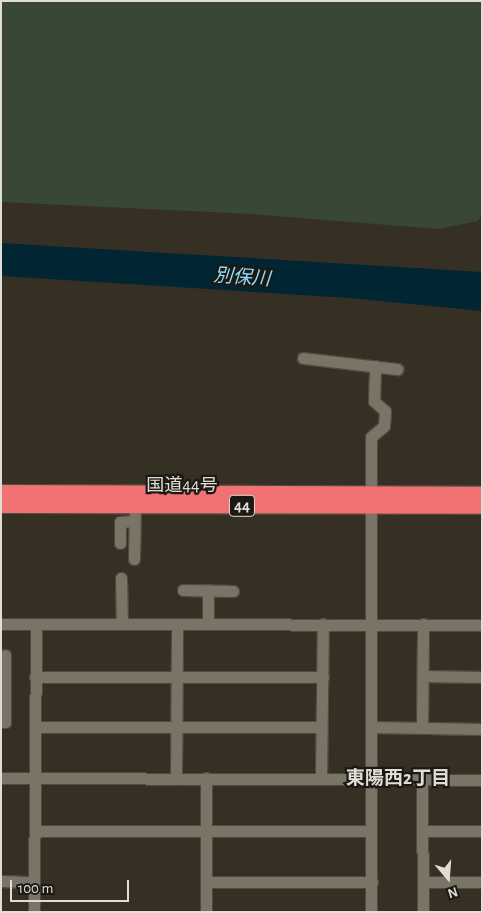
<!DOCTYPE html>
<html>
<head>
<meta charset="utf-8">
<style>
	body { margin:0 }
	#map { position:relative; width:483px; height:913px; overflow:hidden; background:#363024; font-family:"Alegreya Sans","Noto Sans JP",sans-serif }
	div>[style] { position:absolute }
	.green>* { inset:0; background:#384835 }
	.water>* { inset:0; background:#012532 }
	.roads { filter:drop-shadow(1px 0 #504b41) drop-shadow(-1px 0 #504b41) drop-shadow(0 1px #504b41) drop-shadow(0 -1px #504b41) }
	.minor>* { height:11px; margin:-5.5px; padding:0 5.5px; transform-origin:5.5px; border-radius:5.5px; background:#7a7466 }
	.highway>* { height:15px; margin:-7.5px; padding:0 7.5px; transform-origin:7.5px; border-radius:7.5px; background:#f27172 }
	span { translate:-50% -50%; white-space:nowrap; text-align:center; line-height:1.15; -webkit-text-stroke:4.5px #1b1913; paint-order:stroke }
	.shield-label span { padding:1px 4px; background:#1b1913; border:1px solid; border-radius:4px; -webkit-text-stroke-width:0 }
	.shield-label { font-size:16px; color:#e0ddd5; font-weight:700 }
	.street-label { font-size:18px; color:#e0ddd5 }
	.water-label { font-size:19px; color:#91ddfe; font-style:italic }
	.neighbourhood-label { font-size:19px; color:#e0ddd5; font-weight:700 }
	.frame { position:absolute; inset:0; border:2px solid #e0ddd5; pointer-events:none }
	.north { position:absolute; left:423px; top:853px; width:50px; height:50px; -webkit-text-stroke:4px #1b1913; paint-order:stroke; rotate:162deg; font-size:14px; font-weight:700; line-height:20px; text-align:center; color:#e0ddd5 }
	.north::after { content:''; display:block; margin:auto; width:18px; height:22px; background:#e0ddd5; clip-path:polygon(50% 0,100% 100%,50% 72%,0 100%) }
	.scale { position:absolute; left:10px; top:880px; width:119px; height:22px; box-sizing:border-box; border:2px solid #e0ddd5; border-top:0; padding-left:6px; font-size:15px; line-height:18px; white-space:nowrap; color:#e0ddd5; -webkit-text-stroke:4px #1b1913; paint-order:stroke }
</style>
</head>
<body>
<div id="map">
	<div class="green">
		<div style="clip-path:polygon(1px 1px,482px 1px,482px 215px,478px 221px,438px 229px,252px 214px,1px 202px)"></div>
	</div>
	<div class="water">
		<div style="clip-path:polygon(1px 243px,482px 272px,482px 311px,349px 298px,1px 276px)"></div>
	</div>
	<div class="roads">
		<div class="minor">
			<div style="left:303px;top:358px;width:95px;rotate:6.7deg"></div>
			<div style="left:120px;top:543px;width:21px;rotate:-90deg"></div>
			<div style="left:120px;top:522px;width:14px;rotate:-4deg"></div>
			<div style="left:134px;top:559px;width:54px;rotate:-88.9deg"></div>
			<div style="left:121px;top:578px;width:46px;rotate:88.8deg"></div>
			<div style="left:183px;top:590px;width:50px;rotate:1.1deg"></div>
			<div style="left:208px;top:590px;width:34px;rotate:90deg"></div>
			<div style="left:1px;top:624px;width:481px;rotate:0.1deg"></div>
			<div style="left:423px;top:676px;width:59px;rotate:1deg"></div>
			<div style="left:35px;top:677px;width:288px"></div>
			<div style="left:1px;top:722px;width:4px"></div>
			<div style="left:5px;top:722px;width:67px;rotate:-90deg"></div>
			<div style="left:35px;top:727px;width:286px"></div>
			<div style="left:372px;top:727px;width:110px;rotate:1deg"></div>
			<div style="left:422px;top:728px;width:104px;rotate:-89.4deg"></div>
			<div style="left:1px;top:778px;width:481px;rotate:0.2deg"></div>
			<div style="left:206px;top:778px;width:134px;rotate:90deg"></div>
			<div style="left:176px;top:779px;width:155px;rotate:-89.6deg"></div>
			<div style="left:321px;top:779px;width:155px;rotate:-89.3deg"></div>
			<div style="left:422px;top:780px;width:132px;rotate:89.6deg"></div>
			<div style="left:35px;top:831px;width:336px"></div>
			<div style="left:422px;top:831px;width:60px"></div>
			<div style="left:1px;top:881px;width:33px;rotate:2deg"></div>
			<div style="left:206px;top:882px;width:166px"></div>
			<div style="left:423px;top:882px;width:59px"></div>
			<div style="left:34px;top:912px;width:288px;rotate:-89.6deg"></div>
			<div style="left:371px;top:912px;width:475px;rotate:-90deg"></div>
			<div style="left:371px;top:437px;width:17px;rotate:-40deg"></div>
			<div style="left:384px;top:426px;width:15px;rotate:-86deg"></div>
			<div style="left:385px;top:411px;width:15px;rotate:-138deg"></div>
			<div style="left:374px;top:401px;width:35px;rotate:-88deg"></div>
		</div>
		<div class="highway">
			<div style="left:1px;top:492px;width:481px;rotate:0.2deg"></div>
			<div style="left:1px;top:505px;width:481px;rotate:0.1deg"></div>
		</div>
	</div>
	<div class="shield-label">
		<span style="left:242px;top:506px">44</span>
	</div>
	<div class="street-label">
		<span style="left:182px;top:486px">国道44号</span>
	</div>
	<div class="water-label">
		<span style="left:242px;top:278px;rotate:4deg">別保川</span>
	</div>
	<div class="neighbourhood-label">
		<span style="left:398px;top:779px">東陽西2丁目</span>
	</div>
	<div class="frame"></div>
	<div class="north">N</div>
	<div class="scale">100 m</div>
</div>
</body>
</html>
